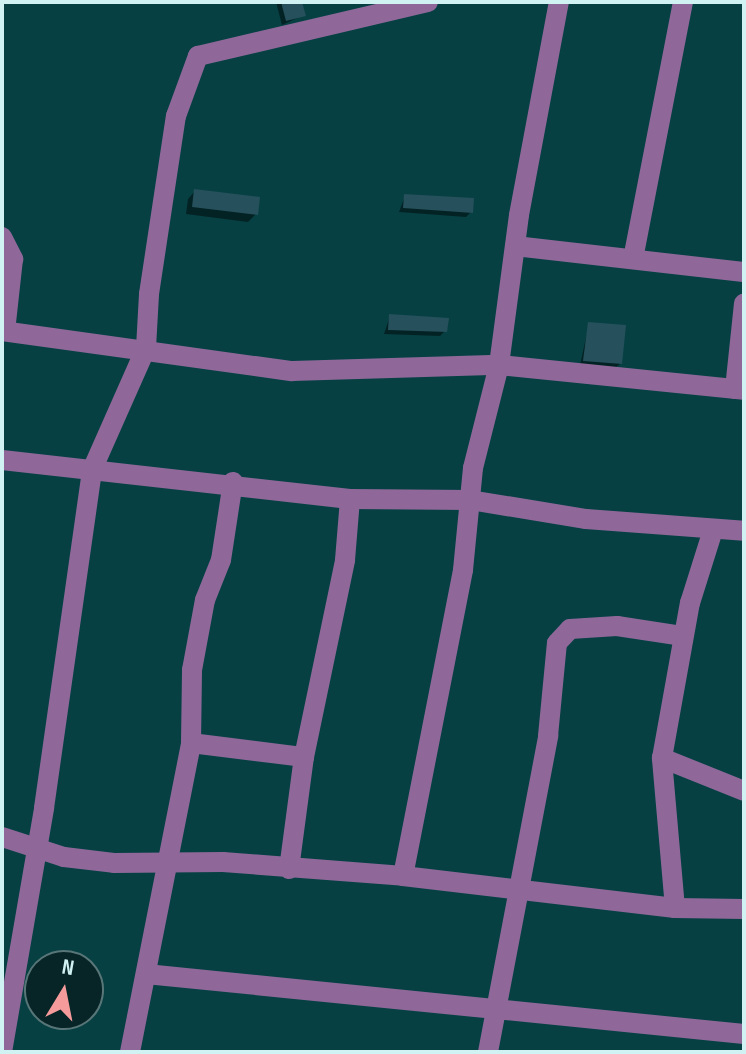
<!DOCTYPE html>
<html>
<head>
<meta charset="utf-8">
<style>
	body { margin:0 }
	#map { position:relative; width:746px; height:1054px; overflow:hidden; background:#064043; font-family:"Sofia Sans Condensed",sans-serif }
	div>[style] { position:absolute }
	.shadow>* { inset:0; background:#0007 }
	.building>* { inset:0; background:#25505c }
	.minor>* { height:20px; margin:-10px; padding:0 10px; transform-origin:10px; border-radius:10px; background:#8f6899 }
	span { translate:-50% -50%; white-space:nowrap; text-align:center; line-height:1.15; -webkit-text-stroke:6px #072426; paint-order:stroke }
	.frame { position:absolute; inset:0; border:4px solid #d1f2f3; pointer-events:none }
	.north { position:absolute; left:24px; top:950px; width:80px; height:80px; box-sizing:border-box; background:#072426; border:2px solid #587678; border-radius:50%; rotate:10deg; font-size:22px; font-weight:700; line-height:32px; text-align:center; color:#d1f2f3 }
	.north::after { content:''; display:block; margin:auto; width:28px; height:36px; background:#f59b9b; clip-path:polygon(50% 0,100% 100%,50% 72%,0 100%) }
</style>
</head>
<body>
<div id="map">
	<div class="shadow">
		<div style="clip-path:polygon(276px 2px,300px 2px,304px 15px,282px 25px)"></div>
		<div style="clip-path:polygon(195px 191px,256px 214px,248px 222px,186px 214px,188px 199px)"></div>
		<div style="clip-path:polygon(405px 196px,471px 212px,466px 217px,399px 212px)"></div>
		<div style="clip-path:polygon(390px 316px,445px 331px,440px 336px,384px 334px)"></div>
		<div style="clip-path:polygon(589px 324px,620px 364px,615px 368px,580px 365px)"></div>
	</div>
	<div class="building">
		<div style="clip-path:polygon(281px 2px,302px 2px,306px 16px,286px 21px)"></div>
		<div style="clip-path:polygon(194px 189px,260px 197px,258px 215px,192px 207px)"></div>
		<div style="clip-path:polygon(404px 194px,474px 198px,473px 213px,403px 208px)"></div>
		<div style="clip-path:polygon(389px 314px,449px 318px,447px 332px,388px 330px)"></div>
		<div style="clip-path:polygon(588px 322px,626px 325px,622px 364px,583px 361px)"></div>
	</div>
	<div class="minor">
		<div style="left:2px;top:237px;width:25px;rotate:63deg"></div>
		<div style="left:13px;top:259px;width:72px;rotate:96.3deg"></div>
		<div style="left:515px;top:246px;width:230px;rotate:6.5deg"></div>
		<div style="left:633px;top:259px;width:262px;rotate:-79deg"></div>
		<div style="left:2px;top:331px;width:293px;rotate:7.9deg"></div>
		<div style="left:292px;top:371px;width:207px;rotate:-1.7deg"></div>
		<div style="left:499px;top:365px;width:246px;rotate:5.8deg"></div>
		<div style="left:735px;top:389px;width:86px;rotate:-84deg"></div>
		<div style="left:2px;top:460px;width:350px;rotate:6.4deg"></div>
		<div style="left:350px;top:499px;width:120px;rotate:0.5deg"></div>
		<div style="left:470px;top:500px;width:118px;rotate:9.3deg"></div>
		<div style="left:586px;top:519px;width:158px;rotate:4.3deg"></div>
		<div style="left:191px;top:743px;width:114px;rotate:7.1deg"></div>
		<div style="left:662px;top:758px;width:88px;rotate:21.9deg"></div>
		<div style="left:2px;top:837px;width:65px;rotate:17.9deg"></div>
		<div style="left:64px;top:857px;width:50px;rotate:6.8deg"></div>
		<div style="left:114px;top:863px;width:109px;rotate:-0.5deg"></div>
		<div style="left:223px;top:862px;width:181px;rotate:4.4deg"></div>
		<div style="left:403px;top:876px;width:274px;rotate:6.7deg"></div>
		<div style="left:675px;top:908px;width:69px;rotate:0.8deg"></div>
		<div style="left:289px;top:869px;width:113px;rotate:-82.4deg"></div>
		<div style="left:304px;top:757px;width:201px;rotate:-78.2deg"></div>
		<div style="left:345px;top:560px;width:61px;rotate:-85.3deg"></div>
		<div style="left:403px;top:876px;width:312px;rotate:-78.9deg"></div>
		<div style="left:463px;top:570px;width:102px;rotate:-84.4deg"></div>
		<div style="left:473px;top:468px;width:106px;rotate:-75.8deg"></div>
		<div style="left:499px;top:365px;width:151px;rotate:-82.4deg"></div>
		<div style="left:519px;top:215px;width:217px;rotate:-79.4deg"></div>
		<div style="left:675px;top:908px;width:151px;rotate:-95deg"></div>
		<div style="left:662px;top:758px;width:158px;rotate:-79.8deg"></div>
		<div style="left:690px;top:603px;width:77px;rotate:-72.5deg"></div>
		<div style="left:146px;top:974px;width:601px;rotate:5.73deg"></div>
		<div style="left:2px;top:1052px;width:248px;rotate:-80.2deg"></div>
		<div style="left:44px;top:808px;width:341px;rotate:-81.9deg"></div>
		<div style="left:92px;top:470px;width:133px;rotate:-66.1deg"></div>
		<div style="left:146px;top:348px;width:54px;rotate:-86.8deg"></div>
		<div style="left:149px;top:294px;width:180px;rotate:-81.4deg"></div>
		<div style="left:176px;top:116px;width:64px;rotate:-69.9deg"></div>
		<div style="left:198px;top:56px;width:236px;rotate:-13.2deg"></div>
		<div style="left:130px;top:1052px;width:315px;rotate:-78.8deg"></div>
		<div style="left:191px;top:743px;width:73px;rotate:-89.2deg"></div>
		<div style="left:192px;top:670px;width:71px;rotate:-79.5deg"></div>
		<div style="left:205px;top:600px;width:43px;rotate:-68.2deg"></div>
		<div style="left:221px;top:560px;width:79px;rotate:-81.3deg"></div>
		<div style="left:488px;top:1052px;width:322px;rotate:-79.2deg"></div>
		<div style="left:548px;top:736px;width:93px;rotate:-84.5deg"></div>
		<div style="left:557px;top:643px;width:19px;rotate:-47deg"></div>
		<div style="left:570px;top:629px;width:47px;rotate:-3.7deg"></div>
		<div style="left:617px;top:626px;width:67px;rotate:8.6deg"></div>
	</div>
	<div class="frame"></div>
	<div class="north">N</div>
</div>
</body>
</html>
